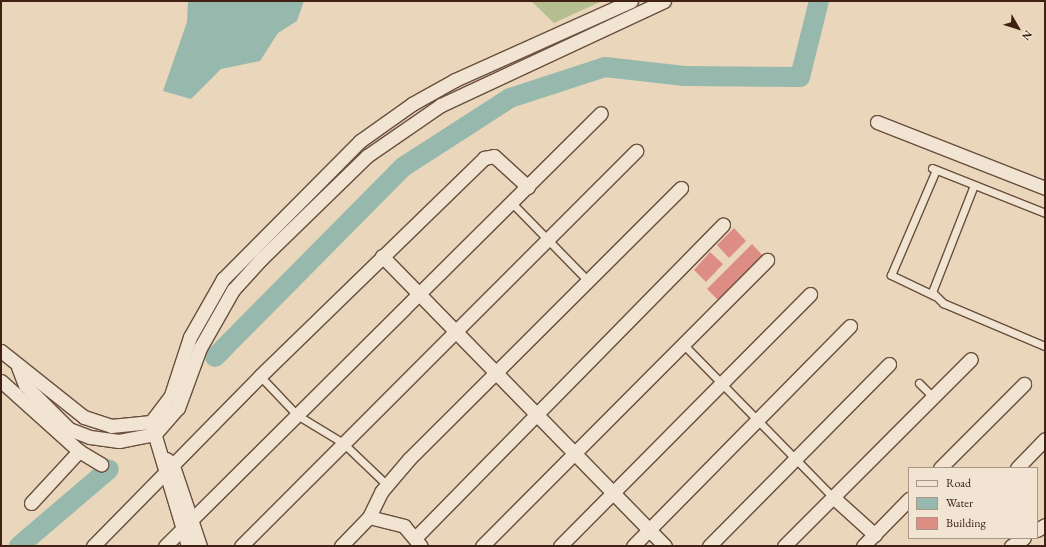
<!DOCTYPE html>
<html>
<head>
<meta charset="utf-8">
<style>
	body { margin:0 }
	#map { position:relative; width:1046px; height:547px; overflow:hidden; background:#e9d6bb; font-family:"EB Garamond",serif }
	div>[style] { position:absolute }
	.green>* { inset:0; background:#b5be91 }
	.water>* { inset:0; background:#97b9ad }
	.river>* { height:20px; margin:-10px; padding:0 10px; transform-origin:10px; border-radius:10px; background:#97b9ad }
	.building>* { inset:0; background:#de8d84 }
	.roads { filter:drop-shadow(1px 0 #6a4e3d) drop-shadow(-1px 0 #6a4e3d) drop-shadow(0 1px #6a4e3d) drop-shadow(0 -1px #6a4e3d) }
	.lane>* { height:7px; margin:-3.5px; padding:0 3.5px; transform-origin:3.5px; border-radius:3.5px; background:#f1e4d3 }
	.street>* { height:13px; margin:-6.5px; padding:0 6.5px; transform-origin:6.5px; border-radius:6.5px; background:#f1e4d3 }
	span { translate:-50% -50%; white-space:nowrap; text-align:center; line-height:1.15; -webkit-text-stroke:3px #f1e4d3; paint-order:stroke }
	.frame { position:absolute; inset:0; border:2px solid #3f2013; pointer-events:none }
	.legend { position:absolute; left:908px; top:467px; width:130px; height:72px; box-sizing:border-box; background:#f1e4d3; border:1px solid #aa9686; margin:0; padding:5px 7px; list-style:none; font-size:12px; color:#3f2013 }
	.legend li { display:flex; align-items:center; gap:8px; height:20px }
	.legend b { width:20px; border:1px solid #aa9686 }
	.north { position:absolute; left:998px; top:8px; width:40px; height:40px; -webkit-text-stroke:3px #f1e4d3; paint-order:stroke; rotate:129deg; font-size:11px; font-weight:700; line-height:16px; text-align:center; color:#3f2013 }
	.north::after { content:''; display:block; margin:auto; width:14px; height:18px; background:#3f2013; clip-path:polygon(50% 0,100% 100%,50% 72%,0 100%) }
</style>
</head>
<body>
<div id="map">
	<div class="green">
		<div style="clip-path:polygon(531px 1px,602px 1px,554px 23px)"></div>
	</div>
	<div class="water">
		<div style="clip-path:polygon(188px 1px,304px 1px,297px 21px,278px 33px,260px 61px,221px 69px,191px 99px,163px 91px,187px 22px)"></div>
	</div>
	<div class="river">
		<div style="left:215px;top:357px;width:267px;rotate:-45.3deg"></div>
		<div style="left:403px;top:167px;width:127px;rotate:-32.8deg"></div>
		<div style="left:510px;top:98px;width:100px;rotate:-18.1deg"></div>
		<div style="left:605px;top:67px;width:80px;rotate:6.5deg"></div>
		<div style="left:684px;top:76px;width:116px;rotate:0.5deg"></div>
		<div style="left:800px;top:77px;width:78px;rotate:-76deg"></div>
		<div style="left:19px;top:546px;width:118px;rotate:-40.5deg"></div>
	</div>
	<div class="building">
		<div style="clip-path:polygon(734px 228px,746px 241px,729px 258px,717px 245px)"></div>
		<div style="clip-path:polygon(752px 244px,763px 256px,719px 301px,707px 289px)"></div>
		<div style="clip-path:polygon(710px 252px,723px 264px,706px 282px,694px 270px)"></div>
	</div>
	<div class="roads">
		<div class="lane">
			<div style="left:932px;top:168px;width:122px;rotate:21.7deg"></div>
			<div style="left:974px;top:185px;width:115px;rotate:111.4deg"></div>
			<div style="left:932px;top:292px;width:16px;rotate:45deg"></div>
			<div style="left:943px;top:303px;width:111px;rotate:22.9deg"></div>
			<div style="left:512px;top:203px;width:109px;rotate:45.7deg"></div>
			<div style="left:935px;top:296px;width:49px;rotate:-154.5deg"></div>
			<div style="left:891px;top:275px;width:114px;rotate:-66.8deg"></div>
			<div style="left:683px;top:344px;width:216px;rotate:45.6deg"></div>
			<div style="left:260px;top:376px;width:54px;rotate:46.5deg"></div>
			<div style="left:297px;top:415px;width:54px;rotate:31.3deg"></div>
			<div style="left:343px;top:443px;width:61px;rotate:43.7deg"></div>
			<div style="left:919px;top:383px;width:20px;rotate:45deg"></div>
		</div>
		<div class="street">
			<div style="left:877px;top:122px;width:180px;rotate:21.4deg"></div>
			<div style="left:382px;top:256px;width:405px;rotate:45.7deg"></div>
			<div style="left:1px;top:351px;width:106px;rotate:38.5deg"></div>
			<div style="left:84px;top:417px;width:28px;rotate:18deg"></div>
			<div style="left:111px;top:426px;width:40px;rotate:-5.7deg"></div>
			<div style="left:151px;top:422px;width:34px;rotate:-53deg"></div>
			<div style="left:171px;top:395px;width:61px;rotate:-71.9deg"></div>
			<div style="left:190px;top:337px;width:67px;rotate:-60.4deg"></div>
			<div style="left:223px;top:279px;width:194px;rotate:-45.2deg"></div>
			<div style="left:360px;top:141px;width:64px;rotate:-35.4deg"></div>
			<div style="left:412px;top:104px;width:49px;rotate:-29.2deg"></div>
			<div style="left:455px;top:80px;width:193px;rotate:-24.2deg"></div>
			<div style="left:18px;top:367px;width:19px;rotate:69deg"></div>
			<div style="left:25px;top:385px;width:62px;rotate:45deg"></div>
			<div style="left:69px;top:429px;width:22px;rotate:21deg"></div>
			<div style="left:90px;top:437px;width:29px;rotate:8deg"></div>
			<div style="left:119px;top:441px;width:37px;rotate:-11deg"></div>
			<div style="left:155px;top:434px;width:35px;rotate:-49deg"></div>
			<div style="left:178px;top:408px;width:64px;rotate:-69.9deg"></div>
			<div style="left:200px;top:348px;width:67px;rotate:-60.4deg"></div>
			<div style="left:233px;top:290px;width:42px;rotate:-47.9deg"></div>
			<div style="left:261px;top:259px;width:148px;rotate:-44.2deg"></div>
			<div style="left:367px;top:156px;width:90px;rotate:-34.6deg"></div>
			<div style="left:441px;top:105px;width:246px;rotate:-25deg"></div>
			<div style="left:1px;top:381px;width:105px;rotate:41.9deg"></div>
			<div style="left:79px;top:451px;width:26px;rotate:31deg"></div>
			<div style="left:152px;top:426px;width:125px;rotate:73.3deg"></div>
			<div style="left:166px;top:459px;width:7px;rotate:34deg"></div>
			<div style="left:172px;top:463px;width:88px;rotate:71.4deg"></div>
			<div style="left:940px;top:468px;width:119px;rotate:-45deg"></div>
			<div style="left:1017px;top:468px;width:40px;rotate:-46deg"></div>
			<div style="left:834px;top:498px;width:55px;rotate:42.1deg"></div>
			<div style="left:31px;top:503px;width:71px;rotate:-47.3deg"></div>
			<div style="left:369px;top:517px;width:28px;rotate:-64deg"></div>
			<div style="left:381px;top:492px;width:43px;rotate:-49.7deg"></div>
			<div style="left:409px;top:459px;width:384px;rotate:-44.9deg"></div>
			<div style="left:1037px;top:530px;width:9px;rotate:-32deg"></div>
			<div style="left:416px;top:537px;width:438px;rotate:-45.5deg"></div>
			<div style="left:93px;top:546px;width:238px;rotate:-45.5deg"></div>
			<div style="left:260px;top:376px;width:313px;rotate:-44.2deg"></div>
			<div style="left:484px;top:158px;width:10px;rotate:-11deg"></div>
			<div style="left:494px;top:156px;width:46px;rotate:42.4deg"></div>
			<div style="left:165px;top:546px;width:614px;rotate:-44.8deg"></div>
			<div style="left:241px;top:546px;width:559px;rotate:-45deg"></div>
			<div style="left:341px;top:546px;width:40px;rotate:-46deg"></div>
			<div style="left:369px;top:517px;width:36px;rotate:14deg"></div>
			<div style="left:404px;top:526px;width:26px;rotate:50deg"></div>
			<div style="left:482px;top:546px;width:404px;rotate:-45.1deg"></div>
			<div style="left:560px;top:546px;width:355px;rotate:-45.2deg"></div>
			<div style="left:633px;top:546px;width:309px;rotate:-45.4deg"></div>
			<div style="left:709px;top:546px;width:256px;rotate:-45.3deg"></div>
			<div style="left:784px;top:546px;width:264px;rotate:-45deg"></div>
			<div style="left:863px;top:546px;width:66px;rotate:-45.6deg"></div>
			<div style="left:1011px;top:546px;width:15px;rotate:-32deg"></div>
		</div>
	</div>
	<div class="frame"></div>
	<ul class="legend">
	<li><b style="height:5px;background:#f1e4d3"></b>Road</li>
	<li><b style="height:11px;background:#97b9ad"></b>Water</li>
	<li><b style="height:11px;background:#de8d84"></b>Building</li>
	</ul>
	<div class="north">N</div>
</div>
</body>
</html>
